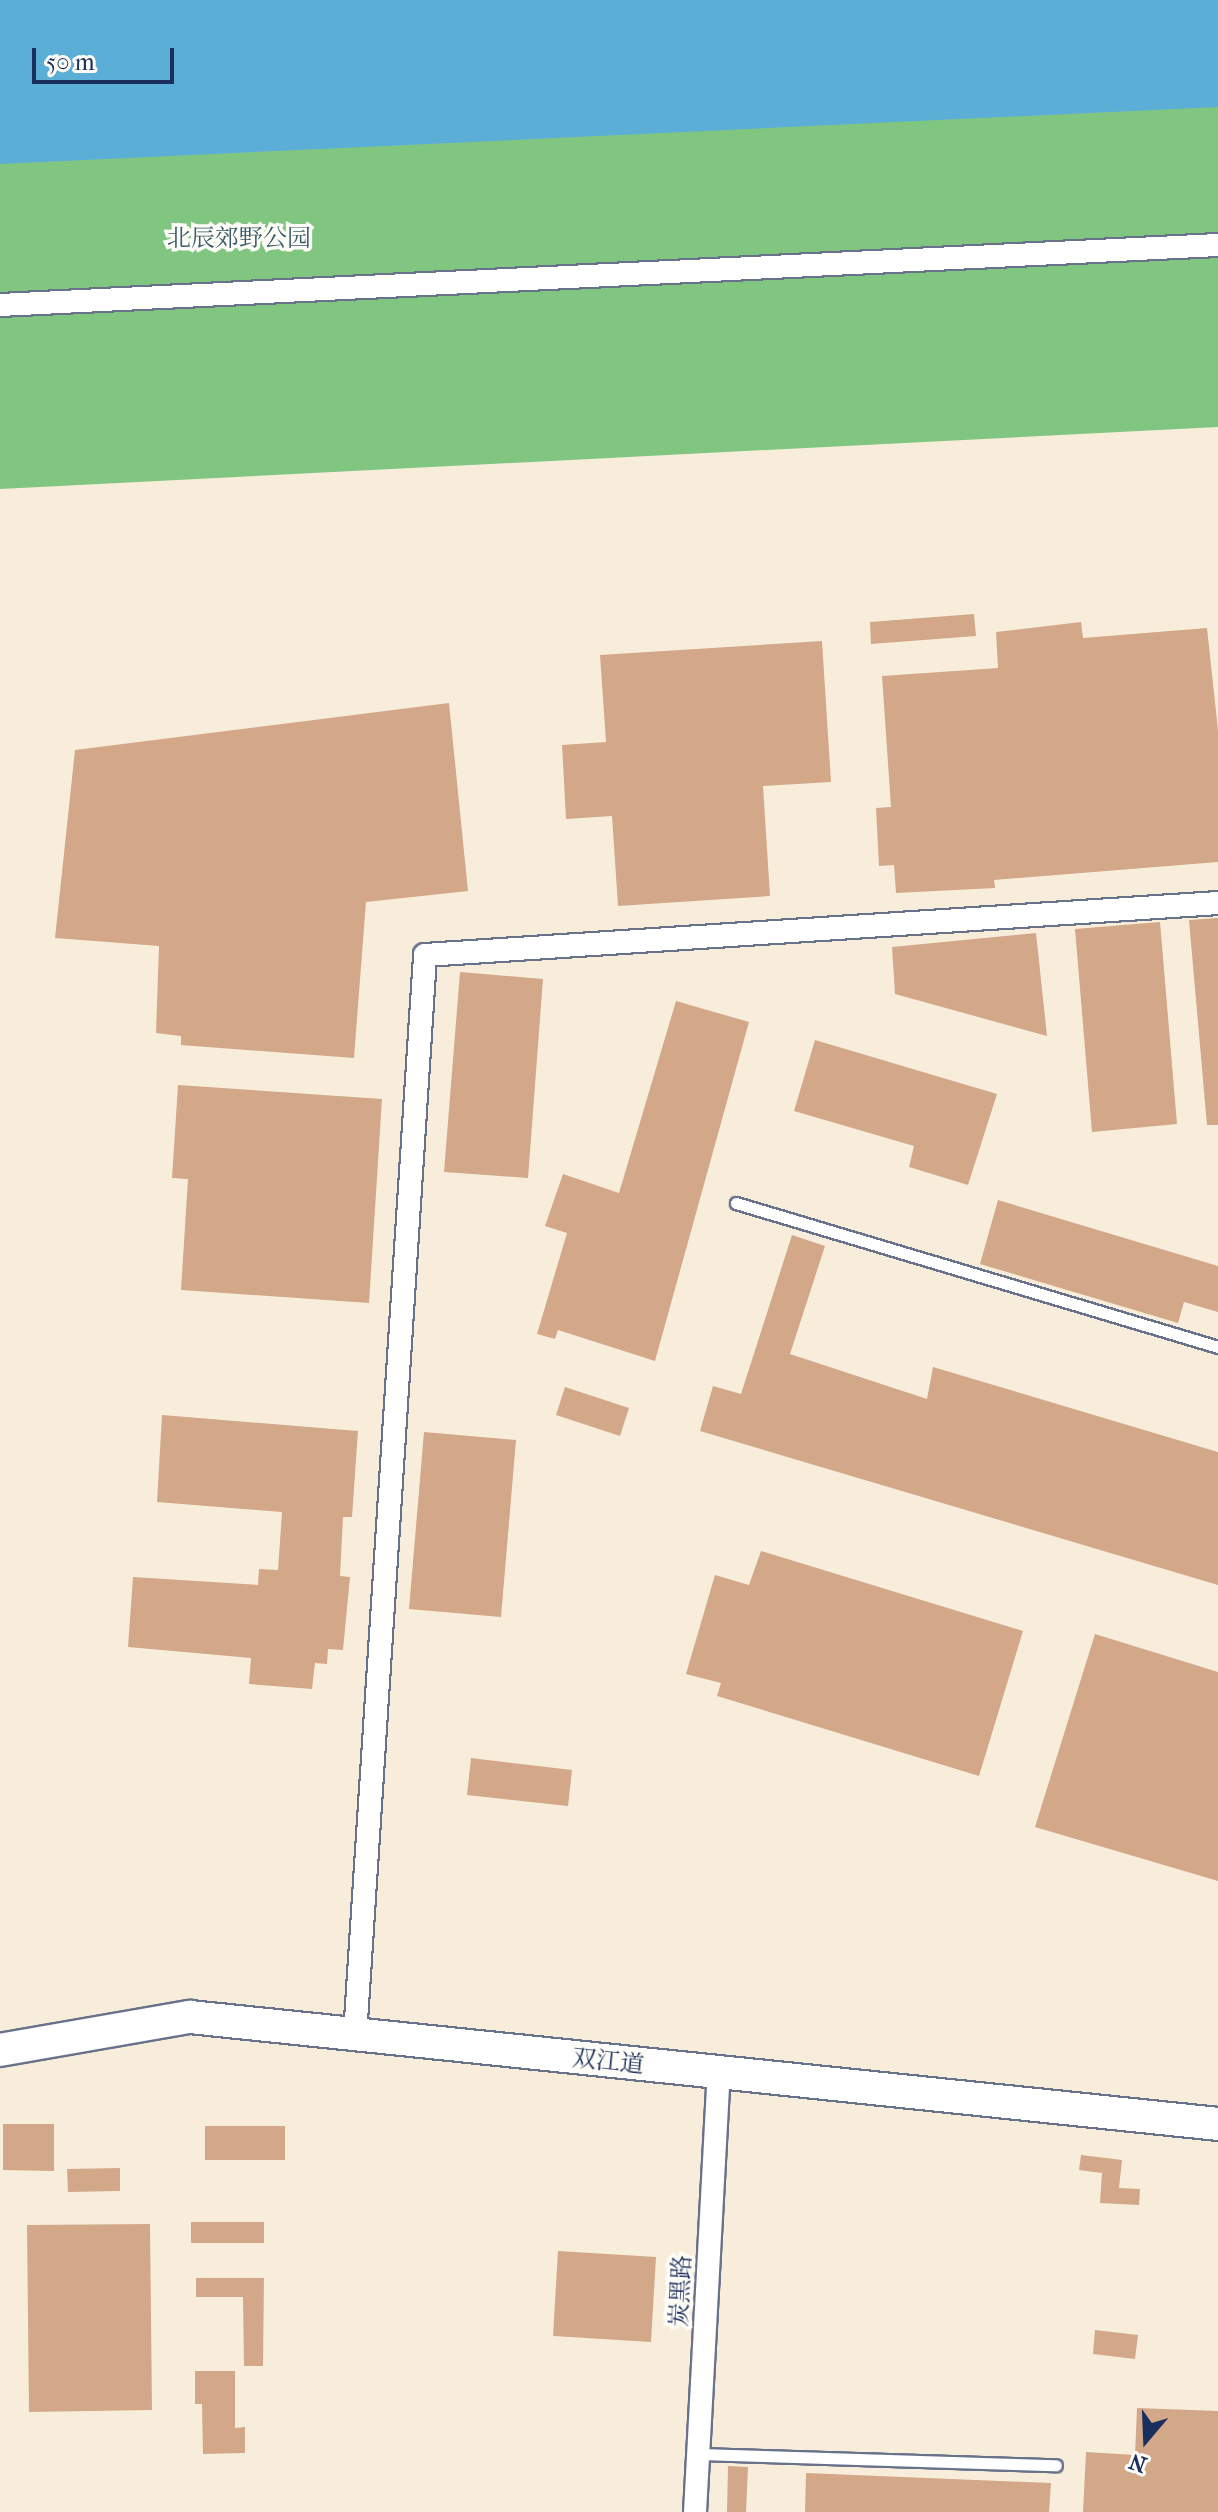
<!DOCTYPE html>
<html>
<head>
<meta charset="utf-8">
<style>
	body { margin:0 }
	#map { position:relative; width:1218px; height:2512px; overflow:hidden; background:#f8eddb; font-family:"IM FELL French Canon","Noto Serif SC",serif }
	div>[style] { position:absolute }
	.green>* { inset:0; background:#80c680 }
	.water>* { inset:0; background:#5bafd7 }
	.building>* { inset:0; background:#d2a889 }
	.roads { filter:drop-shadow(2px 0 #68728a) drop-shadow(-2px 0 #68728a) drop-shadow(0 2px #68728a) drop-shadow(0 -2px #68728a) }
	.service>* { height:11px; margin:-5.5px; padding:0 5.5px; transform-origin:5.5px; border-radius:5.5px; background:#fff }
	.minor>* { height:22px; margin:-11px; padding:0 11px; transform-origin:11px; border-radius:11px; background:#fff }
	.secondary>* { height:32px; margin:-16px; padding:0 16px; transform-origin:16px; border-radius:16px; background:#fff }
	span { translate:-50% -50%; white-space:nowrap; text-align:center; line-height:1.15; -webkit-text-stroke:7px #fdfcf7; paint-order:stroke }
	.park-label { font-size:24px; color:#395c68 }
	.street-label { font-size:24px; color:#1b2f5e }
	.north { position:absolute; left:1106px; top:2400px; width:80px; height:80px; -webkit-text-stroke:6px #fdfcf7; paint-order:stroke; rotate:199deg; font-size:22px; font-weight:700; line-height:32px; text-align:center; color:#1b2f5e }
	.north::after { content:''; display:block; margin:auto; width:28px; height:36px; background:#1b2f5e; clip-path:polygon(50% 0,100% 100%,50% 72%,0 100%) }
	.scale { position:absolute; left:32px; top:48px; width:142px; height:36px; box-sizing:border-box; border:4px solid #1b2f5e; border-top:0; padding-left:10px; font-size:24px; line-height:28px; white-space:nowrap; color:#1b2f5e; -webkit-text-stroke:6px #fdfcf7; paint-order:stroke }
</style>
</head>
<body>
<div id="map">
	<div class="green">
		<div style="clip-path:polygon(0 0,1218px 0,1218px 427px,0 489px)"></div>
	</div>
	<div class="water">
		<div style="clip-path:polygon(0 0,1218px 0,1218px 107px,0 164px)"></div>
	</div>
	<div class="building">
		<div style="clip-path:polygon(974px 614px,976px 636px,871px 644px,870px 622px)"></div>
		<div style="clip-path:polygon(1081px 622px,1083px 638px,1207px 628px,1218px 730px,1218px 862px,994px 880px,995px 888px,896px 893px,894px 865px,879px 866px,876px 808px,891px 807px,882px 676px,998px 668px,996px 632px)"></div>
		<div style="clip-path:polygon(822px 641px,831px 782px,763px 786px,770px 896px,618px 906px,612px 816px,566px 819px,562px 745px,606px 742px,600px 655px)"></div>
		<div style="clip-path:polygon(449px 703px,468px 891px,366px 902px,354px 1058px,181px 1045px,181px 1036px,156px 1033px,159px 946px,55px 938px,75px 750px)"></div>
		<div style="clip-path:polygon(1218px 918px,1218px 1125px,1207px 1125px,1189px 920px)"></div>
		<div style="clip-path:polygon(1160px 922px,1177px 1124px,1092px 1132px,1075px 929px)"></div>
		<div style="clip-path:polygon(1036px 933px,1047px 1036px,895px 994px,892px 947px)"></div>
		<div style="clip-path:polygon(460px 972px,543px 979px,528px 1178px,444px 1172px)"></div>
		<div style="clip-path:polygon(676px 1001px,749px 1022px,655px 1361px,558px 1330px,555px 1339px,537px 1334px,567px 1233px,545px 1226px,563px 1174px,619px 1193px)"></div>
		<div style="clip-path:polygon(815px 1040px,997px 1094px,968px 1185px,909px 1167px,914px 1146px,794px 1111px)"></div>
		<div style="clip-path:polygon(178px 1085px,382px 1099px,369px 1303px,181px 1290px,188px 1179px,172px 1178px)"></div>
		<div style="clip-path:polygon(998px 1200px,1218px 1266px,1218px 1312px,1184px 1302px,1178px 1323px,980px 1264px)"></div>
		<div style="clip-path:polygon(792px 1235px,825px 1246px,790px 1354px,927px 1399px,933px 1367px,1218px 1452px,1218px 1585px,700px 1431px,713px 1386px,741px 1394px)"></div>
		<div style="clip-path:polygon(565px 1387px,629px 1408px,620px 1436px,556px 1415px)"></div>
		<div style="clip-path:polygon(162px 1415px,358px 1431px,352px 1517px,343px 1517px,340px 1576px,350px 1577px,343px 1650px,328px 1649px,327px 1664px,315px 1663px,312px 1689px,249px 1684px,251px 1658px,128px 1647px,133px 1577px,258px 1585px,259px 1569px,278px 1570px,282px 1512px,157px 1502px)"></div>
		<div style="clip-path:polygon(424px 1432px,516px 1440px,501px 1617px,409px 1609px)"></div>
		<div style="clip-path:polygon(761px 1551px,1023px 1631px,979px 1776px,717px 1696px,721px 1683px,686px 1674px,715px 1575px,749px 1585px)"></div>
		<div style="clip-path:polygon(1095px 1634px,1218px 1672px,1218px 1881px,1035px 1827px)"></div>
		<div style="clip-path:polygon(471px 1758px,572px 1770px,568px 1806px,467px 1795px)"></div>
		<div style="clip-path:polygon(3px 2124px,54px 2124px,54px 2171px,3px 2170px)"></div>
		<div style="clip-path:polygon(205px 2126px,285px 2126px,285px 2160px,205px 2160px)"></div>
		<div style="clip-path:polygon(1081px 2155px,1122px 2160px,1119px 2188px,1140px 2189px,1139px 2205px,1100px 2203px,1102px 2173px,1079px 2170px)"></div>
		<div style="clip-path:polygon(120px 2168px,120px 2191px,68px 2192px,67px 2169px)"></div>
		<div style="clip-path:polygon(191px 2222px,264px 2222px,264px 2243px,191px 2243px)"></div>
		<div style="clip-path:polygon(150px 2224px,152px 2410px,29px 2412px,27px 2225px)"></div>
		<div style="clip-path:polygon(558px 2251px,656px 2257px,651px 2342px,553px 2336px)"></div>
		<div style="clip-path:polygon(196px 2278px,264px 2278px,263px 2366px,244px 2366px,243px 2297px,196px 2297px)"></div>
		<div style="clip-path:polygon(1095px 2330px,1138px 2335px,1135px 2359px,1093px 2354px)"></div>
		<div style="clip-path:polygon(195px 2371px,235px 2371px,235px 2428px,245px 2427px,245px 2453px,203px 2454px,202px 2404px,195px 2404px)"></div>
		<div style="clip-path:polygon(1137px 2408px,1218px 2411px,1218px 2512px,1083px 2512px,1086px 2452px,1135px 2455px)"></div>
		<div style="clip-path:polygon(728px 2466px,748px 2467px,746px 2512px,727px 2512px)"></div>
		<div style="clip-path:polygon(806px 2473px,1051px 2483px,1049px 2512px,805px 2512px)"></div>
	</div>
	<div class="roads">
		<div class="service">
			<div style="left:736px;top:1203px;width:503px;rotate:16.63deg"></div>
			<div style="left:698px;top:2454px;width:358px;rotate:1.8deg"></div>
		</div>
		<div class="minor">
			<div style="left:0;top:305px;width:1219px;rotate:-2.82deg"></div>
			<div style="left:355px;top:2036px;width:1083px;rotate:-86.29deg"></div>
			<div style="left:425px;top:955px;width:795px;rotate:-3.75deg"></div>
			<div style="left:695px;top:2512px;width:440px;rotate:-86.9deg"></div>
		</div>
		<div class="secondary">
			<div style="left:0;top:2050px;width:193px;rotate:-9.9deg"></div>
			<div style="left:190px;top:2017px;width:1034px;rotate:5.94deg"></div>
		</div>
	</div>
	<div class="park-label">
		<span style="left:239px;top:239px">北辰郊野公园</span>
	</div>
	<div class="street-label">
		<span style="left:608px;top:2062px;rotate:6deg">双江道</span>
		<span style="left:681px;top:2291px;rotate:-87deg">炭黑路</span>
	</div>
	<div class="north">N</div>
	<div class="scale">50 m</div>
</div>
</body>
</html>
